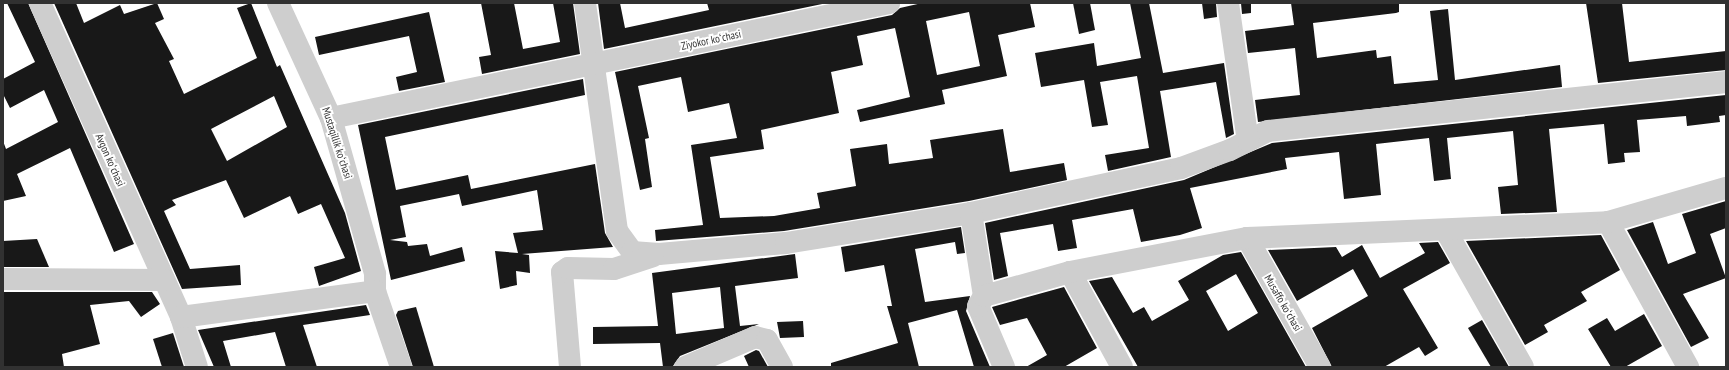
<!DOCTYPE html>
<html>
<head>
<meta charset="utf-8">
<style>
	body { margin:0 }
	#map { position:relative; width:1729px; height:370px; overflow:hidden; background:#fff; font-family:"PT Sans Narrow",sans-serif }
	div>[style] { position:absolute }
	.building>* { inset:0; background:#181818 }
	.minor>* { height:22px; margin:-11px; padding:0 11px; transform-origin:11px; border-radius:11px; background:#cecece }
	span { translate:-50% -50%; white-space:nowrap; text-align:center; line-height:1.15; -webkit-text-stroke:4px #fff; paint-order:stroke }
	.street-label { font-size:11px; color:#313131 }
	.frame { position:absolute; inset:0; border:4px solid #313131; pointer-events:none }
</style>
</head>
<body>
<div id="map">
	<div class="building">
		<div style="clip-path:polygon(7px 3px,28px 3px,134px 244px,114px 252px,70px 148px,17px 174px,26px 196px,3px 201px,3px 141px,6px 149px,58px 122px,44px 90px,10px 108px,3px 94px,3px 79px,35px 62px)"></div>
		<div style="clip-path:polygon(evenodd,54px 3px,76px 3px,84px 23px,120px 5px,124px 14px,157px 3px,164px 19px,155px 23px,174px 59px,169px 61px,184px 94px,257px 58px,237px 8px,251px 3px,277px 67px,280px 65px,345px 213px,361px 271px,319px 286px,314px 267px,345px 258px,321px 204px,298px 214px,290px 196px,244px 218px,226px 180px,172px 200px,176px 205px,164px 211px,190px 269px,240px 265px,241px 285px,182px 289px,54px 3px,274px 96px,287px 127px,227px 161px,211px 129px,274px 96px)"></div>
		<div style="clip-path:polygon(481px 3px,514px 3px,523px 49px,560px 42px,553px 3px,573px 3px,580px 54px,482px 74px,479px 57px,491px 55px)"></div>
		<div style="clip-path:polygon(598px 3px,620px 3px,625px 28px,709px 10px,707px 3px,827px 3px,604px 49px)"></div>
		<div style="clip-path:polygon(evenodd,922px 3px,1030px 3px,1035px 27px,998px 35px,1007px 76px,942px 90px,945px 104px,860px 122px,857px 110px,910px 97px,895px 28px,857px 36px,863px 65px,831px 72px,839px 113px,761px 130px,764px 149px,710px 157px,720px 218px,774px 216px,820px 208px,817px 193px,856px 186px,850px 149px,887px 144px,889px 164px,933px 158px,930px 140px,1003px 129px,1010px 172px,1064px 163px,1067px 180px,969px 201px,784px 231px,656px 241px,655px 230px,703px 225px,691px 145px,737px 138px,729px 103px,688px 112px,681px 77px,638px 86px,649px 138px,645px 139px,652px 187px,640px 190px,615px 72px,892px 15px,900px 8px,922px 3px,969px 12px,980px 66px,937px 75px,926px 21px,969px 12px)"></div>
		<div style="clip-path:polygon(1073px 3px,1090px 3px,1095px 30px,1079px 34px)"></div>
		<div style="clip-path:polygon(1130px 3px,1149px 3px,1163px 73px,1224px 63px,1234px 134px,1226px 138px,1216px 82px,1160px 91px,1171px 157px,1108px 171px,1105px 155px,1149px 148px,1137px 76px,1100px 82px,1108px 125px,1092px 127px,1084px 80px,1041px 87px,1035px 53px,1094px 43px,1097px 66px,1141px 58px)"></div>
		<div style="clip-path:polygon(1202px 3px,1216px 3px,1217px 17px,1204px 19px)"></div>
		<div style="clip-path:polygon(1241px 3px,1251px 3px,1251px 13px,1242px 14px)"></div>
		<div style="clip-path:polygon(1291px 3px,1399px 3px,1399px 12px,1396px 13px,1313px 23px,1317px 58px,1376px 50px,1377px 58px,1391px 56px,1394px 84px,1438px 80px,1430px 11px,1448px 9px,1455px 80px,1560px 65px,1562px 87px,1258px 122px,1255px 100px,1300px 95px,1295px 48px,1248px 53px,1245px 31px,1294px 25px)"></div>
		<div style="clip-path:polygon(1586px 3px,1622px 3px,1629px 62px,1726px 51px,1726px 70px,1598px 83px)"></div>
		<div style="clip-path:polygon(429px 12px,445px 82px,399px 91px,396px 77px,417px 72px,409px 36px,319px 55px,315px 37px)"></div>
		<div style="clip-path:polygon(583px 79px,585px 95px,385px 137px,396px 190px,468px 175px,471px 189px,595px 164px,605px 233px,613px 247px,522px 254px,529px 255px,530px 273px,516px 271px,517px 285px,500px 289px,495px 251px,518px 253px,513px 233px,543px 230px,537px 190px,462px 206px,459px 194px,400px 206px,406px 237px,390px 240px,407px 242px,408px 246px,427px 244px,430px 256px,462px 247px,465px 261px,391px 280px,358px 125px)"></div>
		<div style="clip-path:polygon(1726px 95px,1726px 115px,1719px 116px,1720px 122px,1687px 126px,1686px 116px,1637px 120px,1640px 152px,1624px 153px,1625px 162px,1608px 164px,1604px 124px,1549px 129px,1557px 212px,1501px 214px,1498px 187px,1518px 185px,1513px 131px,1447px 138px,1451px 179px,1434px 181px,1429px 138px,1376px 144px,1381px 195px,1344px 199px,1339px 152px,1285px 158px,1287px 169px,1190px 188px,1202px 228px,1180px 235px,1141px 242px,1133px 209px,1072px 220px,1077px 248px,1058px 251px,1053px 224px,1000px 233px,1008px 276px,994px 280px,985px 223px,1184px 180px,1272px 143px)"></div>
		<div style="clip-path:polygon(1726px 201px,1726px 228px,1710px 234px,1726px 278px,1683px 294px,1709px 338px,1691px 347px,1627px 230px,1653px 222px,1668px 264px,1696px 253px,1682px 214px)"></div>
		<div style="clip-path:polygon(961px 227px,965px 253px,957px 254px,955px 242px,915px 249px,925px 302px,970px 296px,966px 311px,990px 367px,974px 367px,957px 310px,908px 323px,919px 367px,831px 367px,831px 363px,898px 343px,887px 306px,892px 306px,884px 265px,845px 272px,841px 247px)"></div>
		<div style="clip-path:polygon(1601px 235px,1620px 270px,1581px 292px,1587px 301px,1544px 325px,1548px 332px,1525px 345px,1466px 241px)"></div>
		<div style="clip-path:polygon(37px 239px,49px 267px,3px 267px,3px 241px)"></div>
		<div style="clip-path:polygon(1438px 242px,1450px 263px,1403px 289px,1438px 348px,1425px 356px,1419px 347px,1384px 367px,1332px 367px,1312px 328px,1368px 296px,1353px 269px,1297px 301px,1268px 250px,1336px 247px,1342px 257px,1362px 245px,1380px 278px,1425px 253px,1419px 243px)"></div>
		<div style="clip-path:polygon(evenodd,1241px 252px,1306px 367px,1138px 367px,1089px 281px,1112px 277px,1133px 313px,1144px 307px,1152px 321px,1189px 300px,1178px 281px,1223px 255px,1241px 252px,1236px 274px,1258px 313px,1228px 331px,1206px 291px,1236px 274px)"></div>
		<div style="clip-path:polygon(evenodd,795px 254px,798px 278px,735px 286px,740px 326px,759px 324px,680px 356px,673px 366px,663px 367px,660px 343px,593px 344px,593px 327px,658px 326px,652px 273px,795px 254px,720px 287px,724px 328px,676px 334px,672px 293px,720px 287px)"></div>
		<div style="clip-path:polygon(1064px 287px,1097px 348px,1064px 367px,1026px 367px,1047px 355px,1027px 318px,1000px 325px,992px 307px)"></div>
		<div style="clip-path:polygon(3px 292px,152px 292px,160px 304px,141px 317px,129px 301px,90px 305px,100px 344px,62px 354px,64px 367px,3px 367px)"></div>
		<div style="clip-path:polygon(366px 305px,370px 315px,303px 325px,317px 367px,286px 367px,275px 332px,223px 341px,231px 367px,214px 367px,198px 330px)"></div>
		<div style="clip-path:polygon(416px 307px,434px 367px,413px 367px,396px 315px,398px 311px)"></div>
		<div style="clip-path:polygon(1644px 314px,1662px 346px,1625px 367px,1611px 367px,1588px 329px,1607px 318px,1615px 331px)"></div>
		<div style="clip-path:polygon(1482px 320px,1509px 367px,1491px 367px,1468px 328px)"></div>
		<div style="clip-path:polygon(803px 321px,804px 337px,780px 338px,777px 322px)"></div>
		<div style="clip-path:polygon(173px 333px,184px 367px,162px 367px,153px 339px)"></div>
		<div style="clip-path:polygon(756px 350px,759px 351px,768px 367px,749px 367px,744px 356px)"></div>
	</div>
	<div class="minor">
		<div style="left:40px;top:3px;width:344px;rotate:65.8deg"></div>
		<div style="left:181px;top:317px;width:52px;rotate:72.3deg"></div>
		<div style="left:278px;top:3px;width:127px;rotate:65.3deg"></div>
		<div style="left:331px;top:118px;width:162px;rotate:74.2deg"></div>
		<div style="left:375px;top:274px;width:17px;rotate:90deg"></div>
		<div style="left:375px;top:291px;width:80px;rotate:71.1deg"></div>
		<div style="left:585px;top:3px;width:230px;rotate:82deg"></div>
		<div style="left:617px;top:231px;width:26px;rotate:54deg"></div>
		<div style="left:632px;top:252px;width:27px;rotate:4deg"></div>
		<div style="left:659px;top:254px;width:127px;rotate:-5deg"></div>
		<div style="left:786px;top:243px;width:187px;rotate:-9.2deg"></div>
		<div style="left:971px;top:213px;width:215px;rotate:-12.1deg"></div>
		<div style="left:1181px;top:168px;width:52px;rotate:-20.2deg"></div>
		<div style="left:1230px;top:150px;width:42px;rotate:-26.6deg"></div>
		<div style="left:1268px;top:131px;width:461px;rotate:-6.1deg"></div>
		<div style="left:1228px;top:3px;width:139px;rotate:81.8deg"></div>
		<div style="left:331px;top:118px;width:570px;rotate:-11.65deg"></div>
		<div style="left:971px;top:213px;width:84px;rotate:81.1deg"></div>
		<div style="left:1608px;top:222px;width:166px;rotate:61.1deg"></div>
		<div style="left:1446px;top:231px;width:156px;rotate:60.5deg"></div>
		<div style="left:1247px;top:238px;width:148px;rotate:60.5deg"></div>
		<div style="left:1070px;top:272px;width:108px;rotate:61.3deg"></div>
		<div style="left:3px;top:279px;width:161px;rotate:0.4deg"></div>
		<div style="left:181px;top:317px;width:196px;rotate:-7.6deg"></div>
		<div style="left:570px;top:367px;width:95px;rotate:-94.8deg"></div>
		<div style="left:562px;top:272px;width:7px;rotate:-34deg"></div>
		<div style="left:568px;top:268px;width:46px;rotate:1.2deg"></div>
		<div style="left:614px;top:269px;width:40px;rotate:-18deg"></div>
		<div style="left:685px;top:367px;width:76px;rotate:-23.2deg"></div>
		<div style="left:755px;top:337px;width:12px;rotate:14deg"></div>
		<div style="left:767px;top:340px;width:31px;rotate:61deg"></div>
		<div style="left:1004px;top:367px;width:66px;rotate:-113.1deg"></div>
		<div style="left:978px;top:306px;width:12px;rotate:-59deg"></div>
		<div style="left:984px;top:296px;width:89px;rotate:-15.6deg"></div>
		<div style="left:1070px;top:272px;width:180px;rotate:-10.9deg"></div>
		<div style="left:1247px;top:238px;width:361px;rotate:-2.5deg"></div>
		<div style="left:1608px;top:222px;width:123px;rotate:-16.1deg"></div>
	</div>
	<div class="street-label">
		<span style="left:711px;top:40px;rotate:-12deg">Ziyokor koʻchasi</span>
		<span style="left:337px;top:143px;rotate:72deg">Mustaqillik koʻchasi</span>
		<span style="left:110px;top:160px;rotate:66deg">Avgon koʻchasi</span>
		<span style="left:1283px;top:303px;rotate:60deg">Musaffo koʻchasi</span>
	</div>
	<div class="frame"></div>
</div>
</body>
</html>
